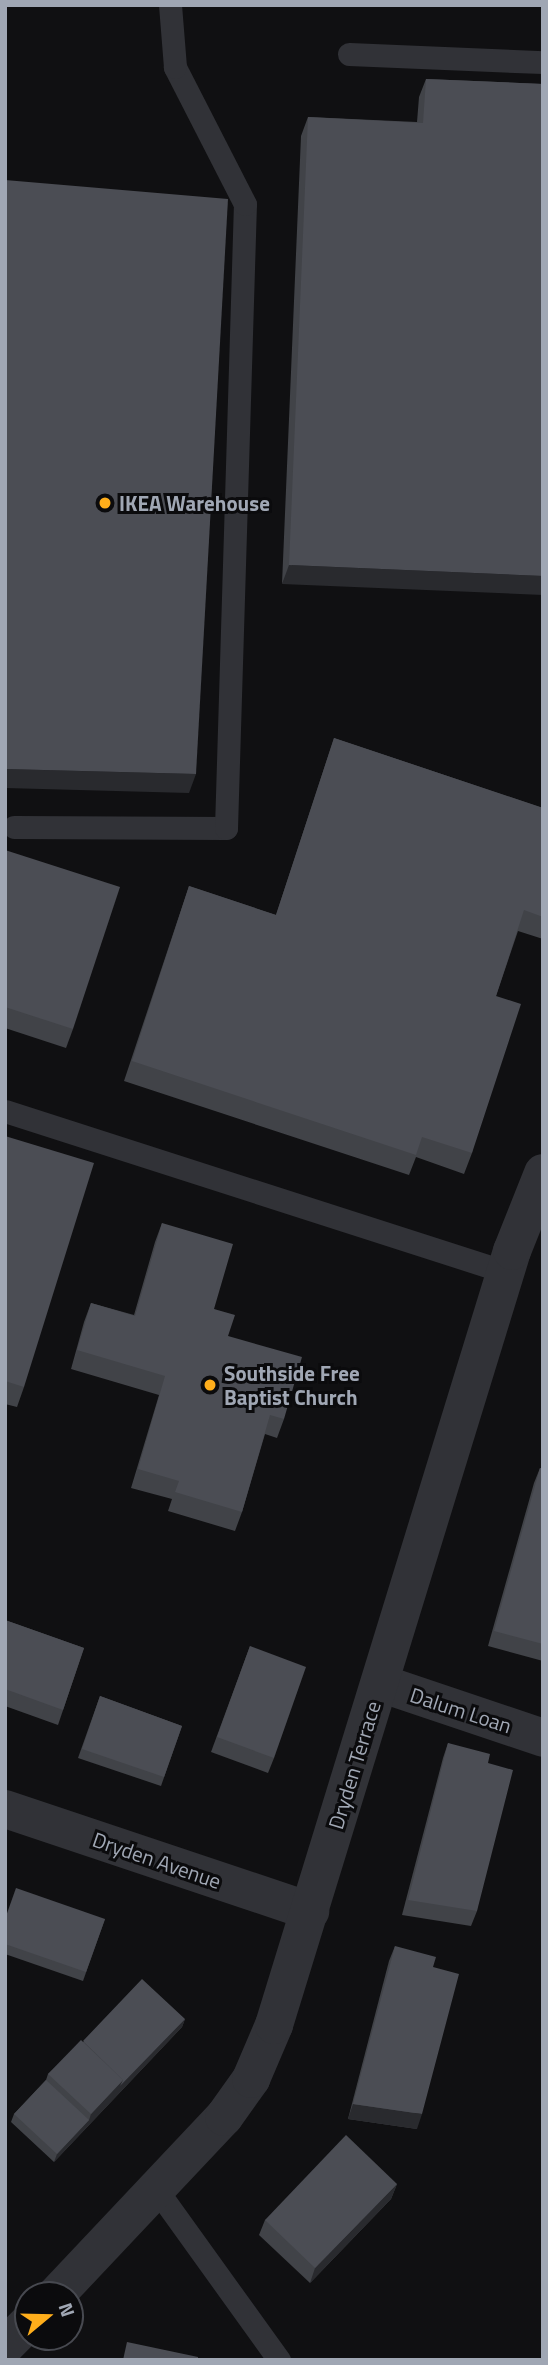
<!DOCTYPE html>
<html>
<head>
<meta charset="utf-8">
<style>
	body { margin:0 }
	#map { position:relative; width:548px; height:2365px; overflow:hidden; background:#101012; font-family:"Titillium Web",sans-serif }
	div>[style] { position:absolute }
	.lane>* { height:23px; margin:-11.5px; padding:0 11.5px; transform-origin:11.5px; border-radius:11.5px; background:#313237 }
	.street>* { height:38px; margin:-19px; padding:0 19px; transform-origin:19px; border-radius:19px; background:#313237 }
	.wall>* { inset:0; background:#414348 }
	.shaded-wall>* { inset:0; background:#292a2e }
	.building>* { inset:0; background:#4b4d54 }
	.dots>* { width:19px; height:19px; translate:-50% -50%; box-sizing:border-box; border:4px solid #0b0b0d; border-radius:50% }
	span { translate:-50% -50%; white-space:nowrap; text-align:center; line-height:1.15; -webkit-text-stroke:6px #0b0b0d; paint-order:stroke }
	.poi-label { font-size:21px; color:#a0a7b4; font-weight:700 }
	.left { translate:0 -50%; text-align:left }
	.street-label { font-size:21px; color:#a0a7b4 }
	.frame { position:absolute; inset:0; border:7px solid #a0a7b4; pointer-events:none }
	.north { position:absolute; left:14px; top:2281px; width:70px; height:70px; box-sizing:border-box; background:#0b0b0d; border:2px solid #474950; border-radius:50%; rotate:71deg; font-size:19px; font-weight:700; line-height:28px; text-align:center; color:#a0a7b4 }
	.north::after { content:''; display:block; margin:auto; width:24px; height:32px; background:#ffae1b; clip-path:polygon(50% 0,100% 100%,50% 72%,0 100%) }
</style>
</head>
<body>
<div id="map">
	<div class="lane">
		<div style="left:349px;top:54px;width:194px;rotate:2.4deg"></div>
		<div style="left:14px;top:827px;width:212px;rotate:0.3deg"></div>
		<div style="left:226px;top:828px;width:624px;rotate:-88.26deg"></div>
		<div style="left:245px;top:204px;width:154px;rotate:-117.1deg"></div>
		<div style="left:175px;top:67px;width:62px;rotate:-94.6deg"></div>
		<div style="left:5px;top:1111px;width:526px;rotate:17.82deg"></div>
		<div style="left:159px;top:2193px;width:206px;rotate:54.3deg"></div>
	</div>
	<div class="street">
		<div style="left:380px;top:1683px;width:172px;rotate:18.6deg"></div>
		<div style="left:5px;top:1809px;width:322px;rotate:18.5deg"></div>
		<div style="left:56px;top:2295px;width:245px;rotate:-46.7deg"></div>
		<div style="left:224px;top:2117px;width:47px;rotate:-54.6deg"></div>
		<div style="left:251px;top:2079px;width:59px;rotate:-66.9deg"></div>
		<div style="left:274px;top:2025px;width:810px;rotate:-72.91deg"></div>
		<div style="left:512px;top:1251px;width:84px;rotate:-68.3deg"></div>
		<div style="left:5px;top:2346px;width:33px;rotate:-45deg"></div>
	</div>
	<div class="wall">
		<div style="clip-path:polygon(426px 79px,543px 84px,282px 584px,301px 136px,308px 117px,417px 122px,419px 97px)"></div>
		<div style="clip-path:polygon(334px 738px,543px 808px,543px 939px,518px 931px,496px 996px,472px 1153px,464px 1174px,416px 1157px,409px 1175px,124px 1081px,189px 886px,276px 915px)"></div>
		<div style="clip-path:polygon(5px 850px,73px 1029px,66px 1048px,5px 1028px)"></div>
		<div style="clip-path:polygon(5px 1136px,24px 1387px,17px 1407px,5px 1404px)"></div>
		<div style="clip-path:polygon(162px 1223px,214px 1309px,228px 1336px,284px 1419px,277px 1438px,265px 1434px,242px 1512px,235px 1531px,168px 1511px,172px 1499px,131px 1488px,159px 1395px,71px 1369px,84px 1322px,91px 1303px,134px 1315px,155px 1242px)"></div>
		<div style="clip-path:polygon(540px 1468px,543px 1469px,543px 1661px,488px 1646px,534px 1483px)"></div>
		<div style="clip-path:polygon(5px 1620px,84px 1648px,58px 1725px,5px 1706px)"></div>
		<div style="clip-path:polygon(250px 1646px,274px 1758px,268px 1773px,211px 1752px)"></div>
		<div style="clip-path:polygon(100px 1696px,182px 1726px,161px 1786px,78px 1758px)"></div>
		<div style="clip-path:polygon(448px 1743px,488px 1763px,477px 1911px,471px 1926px,402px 1915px,443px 1758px)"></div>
		<div style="clip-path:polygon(5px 1919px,105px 1919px,83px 1981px,5px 1954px)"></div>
		<div style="clip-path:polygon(395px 1946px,417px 2129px,348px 2119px,389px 1961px)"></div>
		<div style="clip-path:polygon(185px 2019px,182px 2027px,54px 2162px,11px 2122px,14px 2114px,46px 2080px,48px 2074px,83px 2042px)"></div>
		<div style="clip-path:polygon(397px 2184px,391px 2199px,310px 2283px,259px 2235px,265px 2220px)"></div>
	</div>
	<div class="shaded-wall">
		<div style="clip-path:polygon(289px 565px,543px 576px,543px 595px,282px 584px)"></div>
		<div style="clip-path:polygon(5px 769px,196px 774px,189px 793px,5px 788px)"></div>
		<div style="clip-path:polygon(185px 2019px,182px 2027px,54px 2162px,57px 2154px,89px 2120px,91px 2114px,123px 2080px)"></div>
		<div style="clip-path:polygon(353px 2104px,422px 2114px,417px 2129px,348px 2119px)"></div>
		<div style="clip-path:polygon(397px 2184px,391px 2199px,310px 2283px,315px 2268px)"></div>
	</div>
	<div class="building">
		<div style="clip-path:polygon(426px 79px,543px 84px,543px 576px,289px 565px,308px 117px,423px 123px)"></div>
		<div style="clip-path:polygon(5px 180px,228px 199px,196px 774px,5px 769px)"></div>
		<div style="clip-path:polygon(334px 738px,543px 808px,543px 917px,524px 910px,496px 996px,521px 1004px,472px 1153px,422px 1137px,416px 1155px,132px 1061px,189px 886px,276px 915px)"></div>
		<div style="clip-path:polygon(5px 850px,120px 887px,73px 1029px,5px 1007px)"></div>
		<div style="clip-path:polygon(5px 1136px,94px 1163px,24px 1387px,5px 1381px)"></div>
		<div style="clip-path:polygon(162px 1223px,233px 1244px,214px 1309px,235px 1315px,228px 1336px,302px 1357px,284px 1419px,270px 1415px,242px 1512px,175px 1492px,179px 1481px,138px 1469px,165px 1376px,77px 1350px,91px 1303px,135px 1316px)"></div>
		<div style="clip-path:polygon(540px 1468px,543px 1469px,543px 1644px,494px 1631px)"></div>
		<div style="clip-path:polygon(5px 1620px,84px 1648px,63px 1710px,5px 1689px)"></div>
		<div style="clip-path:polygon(250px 1646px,306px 1667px,274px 1758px,217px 1737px)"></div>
		<div style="clip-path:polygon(100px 1696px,182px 1726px,164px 1777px,82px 1749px)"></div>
		<div style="clip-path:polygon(448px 1743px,490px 1754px,488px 1763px,513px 1770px,477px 1911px,408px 1900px)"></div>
		<div style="clip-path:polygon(16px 1888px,105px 1919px,86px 1972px,5px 1944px,5px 1919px)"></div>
		<div style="clip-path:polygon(395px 1946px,436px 1957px,433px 1967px,459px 1974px,422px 2114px,353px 2104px)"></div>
		<div style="clip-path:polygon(142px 1979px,185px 2019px,120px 2086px,123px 2080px,83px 2041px)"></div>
		<div style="clip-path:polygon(81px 2040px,123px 2080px,91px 2114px,48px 2074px)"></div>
		<div style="clip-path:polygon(46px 2080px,89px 2120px,57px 2154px,14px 2114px)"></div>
		<div style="clip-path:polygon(346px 2135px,397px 2184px,315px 2268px,265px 2220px)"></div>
		<div style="clip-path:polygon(127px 2342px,198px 2357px,198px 2360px,123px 2360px)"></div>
	</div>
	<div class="dots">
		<div style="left:105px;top:503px;background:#ffae1b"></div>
		<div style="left:210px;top:1385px;background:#ffae1b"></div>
	</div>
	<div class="poi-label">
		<span class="left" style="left:119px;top:503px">IKEA Warehouse</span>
		<span class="left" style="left:224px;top:1385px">Southside Free<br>Baptist Church</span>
	</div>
	<div class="street-label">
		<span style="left:461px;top:1710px;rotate:18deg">Dalum Loan</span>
		<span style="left:354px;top:1765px;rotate:-73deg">Dryden Terrace</span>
		<span style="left:157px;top:1860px;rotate:19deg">Dryden Avenue</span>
	</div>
	<div class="frame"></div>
	<div class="north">N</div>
</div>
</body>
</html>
